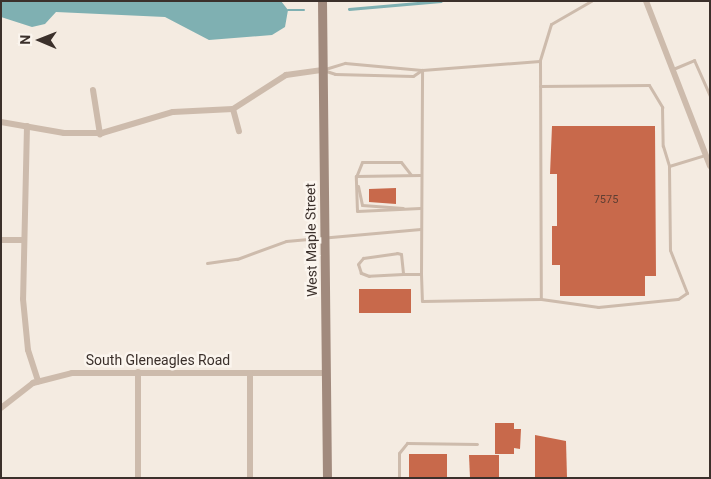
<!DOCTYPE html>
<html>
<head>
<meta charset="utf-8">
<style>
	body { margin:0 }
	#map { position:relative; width:711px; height:479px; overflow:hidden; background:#f4ebe1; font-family:Roboto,sans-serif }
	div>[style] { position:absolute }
	.water>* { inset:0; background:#7fb0b2 }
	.stream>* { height:2.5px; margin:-1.25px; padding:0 1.25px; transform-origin:1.25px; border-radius:1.25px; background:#7fb0b2 }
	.building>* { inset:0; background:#c8694b }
	.lane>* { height:3px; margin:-1.5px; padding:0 1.5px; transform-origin:1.5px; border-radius:1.5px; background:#cdbbac }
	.street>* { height:6px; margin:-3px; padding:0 3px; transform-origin:3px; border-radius:3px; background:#cdbbac }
	.secondary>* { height:9px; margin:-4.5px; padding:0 4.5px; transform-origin:4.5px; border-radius:4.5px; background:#a18a7d }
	span { translate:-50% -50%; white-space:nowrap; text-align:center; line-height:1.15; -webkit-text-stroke:5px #fbf5ee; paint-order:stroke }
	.number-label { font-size:11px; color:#5e3e33 }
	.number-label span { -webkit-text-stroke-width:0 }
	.street-label { font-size:14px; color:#3b302b }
	.frame { position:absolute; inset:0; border:2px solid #3b302b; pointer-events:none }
	.north { position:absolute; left:15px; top:15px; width:50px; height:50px; -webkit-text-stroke:4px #fbf5ee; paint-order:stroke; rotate:271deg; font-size:14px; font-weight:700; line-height:20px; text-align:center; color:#3b302b }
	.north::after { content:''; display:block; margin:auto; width:18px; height:22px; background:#3b302b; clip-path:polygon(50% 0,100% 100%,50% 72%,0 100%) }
</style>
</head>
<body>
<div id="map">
	<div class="water">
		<div style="clip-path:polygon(1px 1px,281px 1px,288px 10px,285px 27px,272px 35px,209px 40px,165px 17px,56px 12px,45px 24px,32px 27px,1px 17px)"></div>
	</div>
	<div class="stream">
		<div style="left:349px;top:9px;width:92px;rotate:-5deg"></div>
		<div style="left:288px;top:10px;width:16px"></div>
	</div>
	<div class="building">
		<div style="clip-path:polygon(552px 126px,655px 126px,656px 276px,645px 276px,645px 296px,560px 296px,560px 265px,552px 265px,552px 226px,557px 226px,557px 174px,550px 174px)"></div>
		<div style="clip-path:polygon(396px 188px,396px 204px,369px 202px,369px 189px)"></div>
		<div style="clip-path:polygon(359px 289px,411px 289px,411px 313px,359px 313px)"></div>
		<div style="clip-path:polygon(495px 423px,514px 423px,514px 429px,521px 429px,520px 449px,514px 448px,514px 454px,495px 454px)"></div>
		<div style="clip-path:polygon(535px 435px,566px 441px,567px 478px,535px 478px)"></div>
		<div style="clip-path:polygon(409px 454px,447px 454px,447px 478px,409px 478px)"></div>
		<div style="clip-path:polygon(469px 455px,499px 455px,499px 478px,470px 478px)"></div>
	</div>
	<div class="lane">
		<div style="left:591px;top:1px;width:46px;rotate:150.1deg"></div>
		<div style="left:551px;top:24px;width:39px;rotate:107deg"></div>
		<div style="left:540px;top:61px;width:238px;rotate:89.8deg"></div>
		<div style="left:541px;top:299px;width:58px;rotate:8deg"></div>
		<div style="left:598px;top:307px;width:80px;rotate:-5.7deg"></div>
		<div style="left:678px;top:299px;width:11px;rotate:-34deg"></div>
		<div style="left:687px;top:293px;width:46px;rotate:-111.6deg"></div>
		<div style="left:670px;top:250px;width:84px;rotate:-90.7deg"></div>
		<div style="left:325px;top:69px;width:21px;rotate:-17deg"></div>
		<div style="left:345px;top:63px;width:77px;rotate:5.2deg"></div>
		<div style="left:673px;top:69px;width:23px;rotate:-23deg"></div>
		<div style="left:694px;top:60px;width:39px;rotate:66deg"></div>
		<div style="left:323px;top:70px;width:13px;rotate:18deg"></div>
		<div style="left:335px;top:74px;width:78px;rotate:1.5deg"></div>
		<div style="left:413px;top:76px;width:11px;rotate:-34deg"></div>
		<div style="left:422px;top:70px;width:118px;rotate:-4.4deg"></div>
		<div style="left:540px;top:86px;width:109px;rotate:-0.5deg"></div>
		<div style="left:649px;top:85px;width:26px;rotate:59deg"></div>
		<div style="left:662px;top:107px;width:39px;rotate:89deg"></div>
		<div style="left:663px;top:146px;width:21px;rotate:73deg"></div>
		<div style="left:669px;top:166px;width:39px;rotate:-17deg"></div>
		<div style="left:356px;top:177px;width:16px;rotate:-68deg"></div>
		<div style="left:362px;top:162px;width:39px"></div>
		<div style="left:401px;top:162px;width:16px;rotate:52deg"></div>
		<div style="left:358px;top:186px;width:19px;rotate:78deg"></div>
		<div style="left:362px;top:205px;width:41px;rotate:4.2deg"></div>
		<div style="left:420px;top:208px;width:63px;rotate:177.3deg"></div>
		<div style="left:357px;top:211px;width:35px;rotate:-92deg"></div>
		<div style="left:356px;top:176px;width:64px;rotate:-0.9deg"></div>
		<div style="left:207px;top:263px;width:30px;rotate:-8deg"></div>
		<div style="left:237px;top:259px;width:52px;rotate:-20.2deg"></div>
		<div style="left:286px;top:241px;width:135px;rotate:-5.1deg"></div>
		<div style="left:403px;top:274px;width:34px;rotate:177deg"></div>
		<div style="left:369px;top:276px;width:9px;rotate:-159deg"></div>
		<div style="left:361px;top:273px;width:9px;rotate:-108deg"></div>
		<div style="left:358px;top:264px;width:8px;rotate:-50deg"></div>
		<div style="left:363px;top:258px;width:34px;rotate:-8deg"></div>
		<div style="left:397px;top:253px;width:4px;rotate:14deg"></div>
		<div style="left:401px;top:254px;width:20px;rotate:84deg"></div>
		<div style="left:403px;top:274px;width:18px"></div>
		<div style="left:421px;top:274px;width:204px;rotate:-89.7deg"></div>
		<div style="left:421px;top:274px;width:27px;rotate:88deg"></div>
		<div style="left:422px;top:301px;width:119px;rotate:-1deg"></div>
		<div style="left:399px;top:478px;width:25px;rotate:-90deg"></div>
		<div style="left:399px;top:453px;width:13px;rotate:-51deg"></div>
		<div style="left:407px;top:443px;width:70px;rotate:0.8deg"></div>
	</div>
	<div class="street">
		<div style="left:646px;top:1px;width:177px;rotate:68.8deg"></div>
		<div style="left:93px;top:90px;width:45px;rotate:81deg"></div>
		<div style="left:233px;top:109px;width:23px;rotate:75deg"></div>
		<div style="left:1px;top:122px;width:64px;rotate:9.9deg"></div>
		<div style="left:64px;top:133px;width:38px"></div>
		<div style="left:102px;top:133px;width:74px;rotate:-16.5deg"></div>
		<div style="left:173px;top:112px;width:60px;rotate:-2.9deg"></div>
		<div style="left:233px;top:109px;width:63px;rotate:-32.7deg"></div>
		<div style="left:286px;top:75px;width:37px;rotate:-8deg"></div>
		<div style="left:27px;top:126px;width:173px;rotate:91.3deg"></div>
		<div style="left:23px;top:299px;width:51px;rotate:84.4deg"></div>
		<div style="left:28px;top:350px;width:33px;rotate:72deg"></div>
		<div style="left:1px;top:240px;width:22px"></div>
		<div style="left:1px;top:408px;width:41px;rotate:-38deg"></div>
		<div style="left:33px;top:383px;width:40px;rotate:-14.4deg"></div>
		<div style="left:72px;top:373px;width:254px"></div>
		<div style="left:138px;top:478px;width:106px;rotate:-90deg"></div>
		<div style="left:250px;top:478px;width:105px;rotate:-90deg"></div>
	</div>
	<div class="secondary">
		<div style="left:322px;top:1px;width:477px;rotate:89.4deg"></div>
	</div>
	<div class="number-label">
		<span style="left:606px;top:200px">7575</span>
	</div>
	<div class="street-label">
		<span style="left:311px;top:240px;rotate:-91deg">West Maple Street</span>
		<span style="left:158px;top:360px">South Gleneagles Road</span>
	</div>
	<div class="frame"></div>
	<div class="north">N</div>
</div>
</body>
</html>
